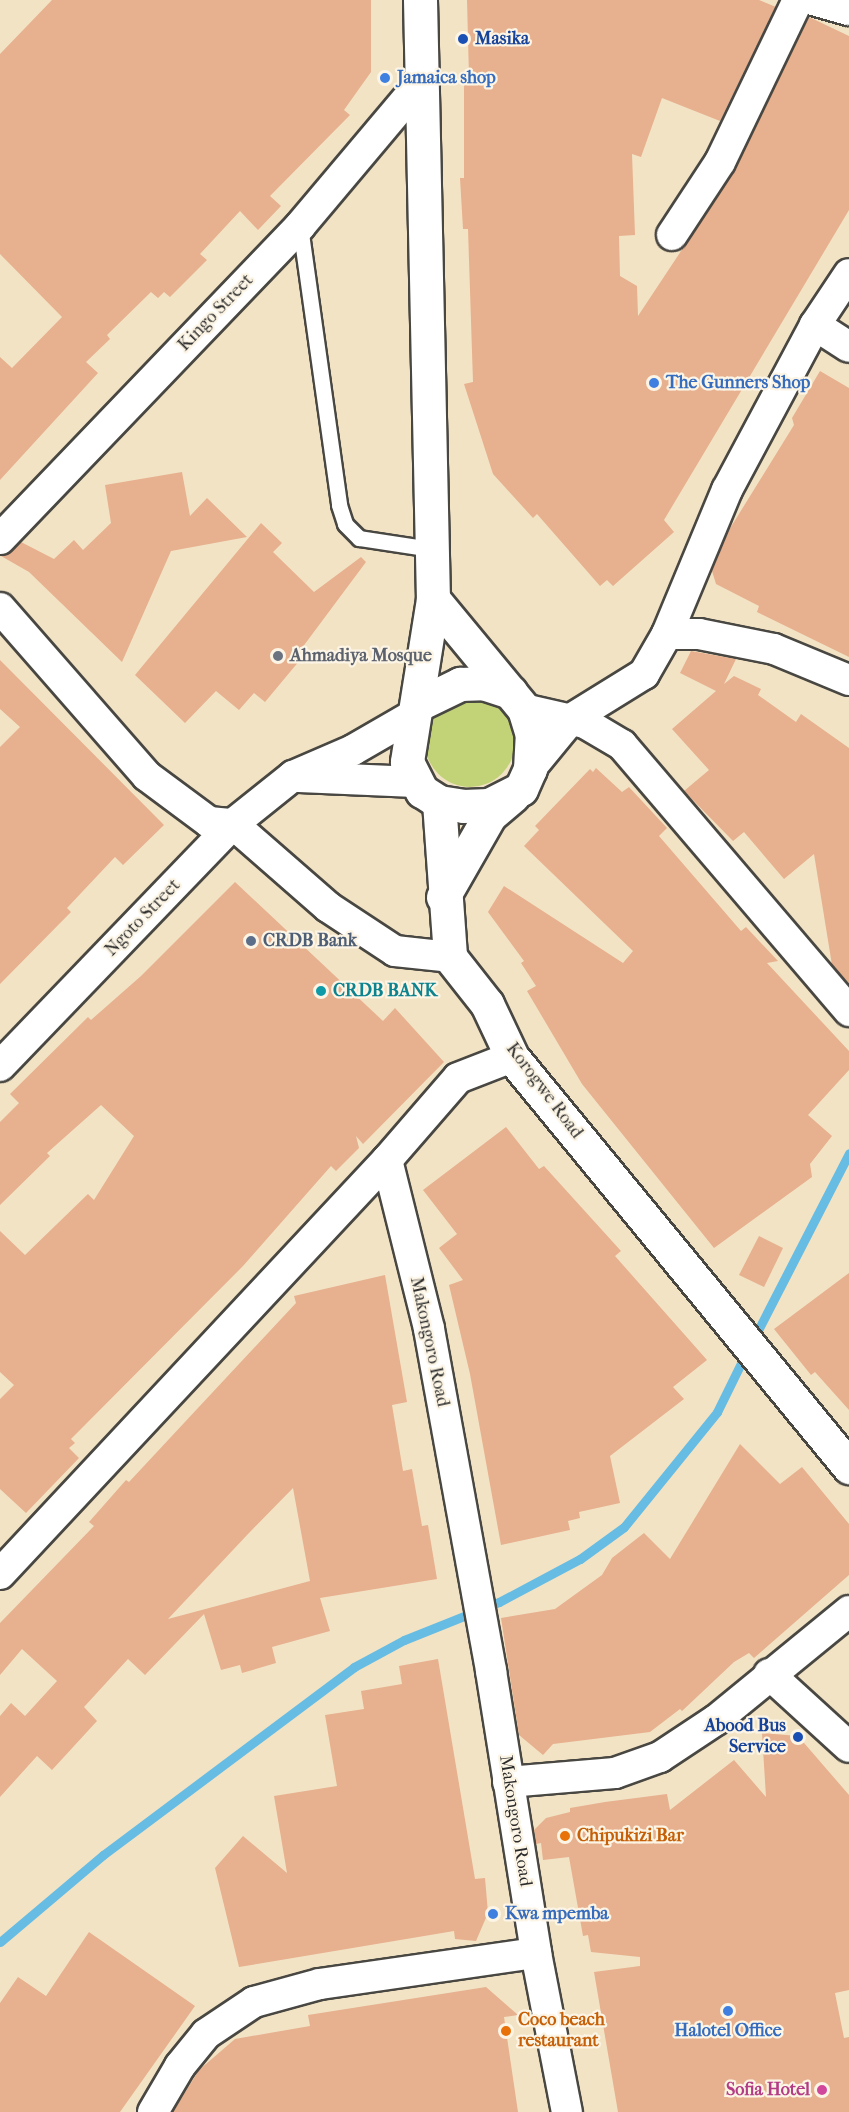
<!DOCTYPE html>
<html>
<head>
<meta charset="utf-8">
<style>
	body { margin:0 }
	#map { position:relative; width:849px; height:2112px; overflow:hidden; background:#f2e3c5; font-family:"IM FELL French Canon",serif }
	div>[style] { position:absolute }
	.green>* { inset:0; background:#c1d376 }
	.round { border-radius:50% }
	.stream>* { height:9px; margin:-4.5px; padding:0 4.5px; transform-origin:4.5px; border-radius:4.5px; background:#66bce3 }
	.building>* { inset:0; background:#e7b08e }
	.roads { filter:drop-shadow(2px 0 #494742) drop-shadow(-2px 0 #494742) drop-shadow(0 2px #494742) drop-shadow(0 -2px #494742) }
	.lane>* { height:15px; margin:-7.5px; padding:0 7.5px; transform-origin:7.5px; border-radius:7.5px; background:#fff }
	.street>* { height:30px; margin:-15px; padding:0 15px; transform-origin:15px; border-radius:15px; background:#fff }
	.secondary>* { height:33px; margin:-16.5px; padding:0 16.5px; transform-origin:16.5px; border-radius:16.5px; background:#fff }
	.dots>* { width:16px; height:16px; translate:-50% -50%; box-sizing:border-box; border:3px solid #fcf5e5; border-radius:50% }
	span { translate:-50% -50%; white-space:nowrap; text-align:center; line-height:1.15; -webkit-text-stroke:4.5px #fcf5e5; paint-order:stroke }
	.transit-label { font-size:18px; color:#164399; font-weight:700 }
	.left { translate:0 -50%; text-align:left }
	.right { translate:-100% -50%; text-align:right }
	.shop-label { font-size:18px; color:#366cbe; font-weight:700 }
	.street-label { font-size:18px; color:#2b2b2b }
	.worship-label { font-size:18px; color:#5b616d; font-weight:700 }
	.service-label { font-size:18px; color:#4e5e75; font-weight:700 }
	.culture-label { font-size:18px; color:#0d838f; font-weight:700 }
	.food-label { font-size:18px; color:#c56008; font-weight:700 }
	.hotel-label { font-size:18px; color:#b23c85; font-weight:700 }
</style>
</head>
<body>
<div id="map">
	<div class="green">
		<div class="round" style="left:425px;top:697px;width:90px;height:90px"></div>
	</div>
	<div class="stream">
		<div style="left:753px;top:1340px;width:210px;rotate:-62.8deg"></div>
		<div style="left:0;top:1942px;width:135px;rotate:-40.2deg"></div>
		<div style="left:103px;top:1855px;width:314px;rotate:-36.8deg"></div>
		<div style="left:354px;top:1667px;width:57px;rotate:-28.4deg"></div>
		<div style="left:404px;top:1640px;width:102px;rotate:-21.8deg"></div>
		<div style="left:499px;top:1602px;width:92px;rotate:-28deg"></div>
		<div style="left:580px;top:1559px;width:54px;rotate:-36deg"></div>
		<div style="left:624px;top:1527px;width:148px;rotate:-51deg"></div>
		<div style="left:717px;top:1412px;width:66px;rotate:-63.8deg"></div>
	</div>
	<div class="building">
		<div style="clip-path:polygon(52px 0,371px 0,371px 72px,344px 110px,350px 115px,270px 196px,281px 206px,258px 230px,240px 211px,200px 254px,207px 260px,170px 297px,164px 292px,158px 298px,151px 292px,107px 335px,110px 339px,86px 362px,98px 373px,0 480px,0 357px,12px 368px,62px 317px,0 254px,0 54px)"></div>
		<div style="clip-path:polygon(467px 0,759px 0,776px 7px,720px 121px,662px 98px,641px 157px,632px 154px,635px 235px,619px 236px,620px 276px,637px 286px,638px 316px,734px 171px,809px 17px,849px 36px,849px 210px,664px 520px,674px 532px,613px 586px,607px 580px,600px 586px,537px 514px,533px 518px,493px 474px,464px 384px,473px 382px,468px 229px,463px 229px,460px 178px,464px 178px,464px 77px,469px 77px)"></div>
		<div style="clip-path:polygon(820px 371px,849px 388px,849px 657px,757px 612px,759px 606px,716px 584px,712px 571px,729px 530px,794px 425px,792px 418px)"></div>
		<div style="clip-path:polygon(182px 472px,190px 516px,207px 498px,247px 537px,171px 551px,122px 662px,29px 572px,1px 556px,21px 542px,54px 559px,74px 540px,83px 550px,111px 523px,105px 485px)"></div>
		<div style="clip-path:polygon(261px 523px,282px 543px,273px 552px,314px 592px,361px 557px,366px 562px,296px 656px,300px 660px,265px 702px,254px 693px,239px 710px,216px 691px,185px 723px,135px 675px)"></div>
		<div style="clip-path:polygon(691px 651px,736px 659px,724px 684px,734px 676px,761px 689px,758px 695px,796px 722px,801px 714px,849px 748px,849px 983px,832px 965px,814px 854px,784px 879px,744px 832px,733px 841px,684px 791px,709px 770px,672px 729px,716px 691px,680px 673px)"></div>
		<div style="clip-path:polygon(0 660px,164px 825px,123px 865px,115px 857px,67px 908px,71px 912px,0 984px,0 747px,20px 727px,0 709px)"></div>
		<div style="clip-path:polygon(596px 768px,622px 792px,629px 787px,667px 828px,659px 836px,741px 931px,746px 927px,778px 961px,767px 963px,849px 1051px,849px 1070px,808px 1115px,832px 1136px,810px 1164px,812px 1177px,714px 1248px,582px 1084px,527px 991px,536px 986px,521px 963px,524px 961px,488px 912px,504px 886px,623px 963px,633px 951px,524px 846px,539px 830px,535px 826px,590px 769px,593px 772px)"></div>
		<div style="clip-path:polygon(235px 882px,383px 1021px,395px 1008px,444px 1062px,363px 1144px,356px 1136px,359px 1148px,336px 1171px,331px 1166px,243px 1266px,71px 1439px,75px 1443px,69px 1448px,79px 1458px,26px 1513px,0 1489px,0 1399px,14px 1385px,0 1372px,0 1231px,25px 1255px,88px 1194px,94px 1200px,134px 1136px,101px 1105px,47px 1153px,50px 1156px,0 1205px,0 1122px,19px 1103px,10px 1094px,88px 1017px,91px 1020px,141px 976px)"></div>
		<div style="clip-path:polygon(506px 1127px,539px 1169px,544px 1166px,621px 1251px,615px 1256px,707px 1360px,673px 1387px,684px 1399px,610px 1456px,620px 1503px,579px 1512px,580px 1518px,568px 1521px,570px 1530px,501px 1545px,470px 1374px,449px 1285px,463px 1280px,439px 1248px,457px 1234px,423px 1190px)"></div>
		<div style="clip-path:polygon(759px 1236px,783px 1248px,764px 1287px,739px 1275px)"></div>
		<div style="clip-path:polygon(849px 1273px,849px 1410px,815px 1372px,811px 1375px,774px 1329px)"></div>
		<div style="clip-path:polygon(evenodd,385px 1275px,407px 1402px,392px 1405px,403px 1471px,412px 1469px,422px 1526px,428px 1525px,437px 1579px,320px 1598px,330px 1631px,272px 1647px,276px 1663px,242px 1673px,240px 1665px,221px 1670px,204px 1614px,145px 1675px,128px 1659px,84px 1707px,97px 1721px,52px 1770px,37px 1756px,0 1797px,0 1716px,11px 1703px,25px 1716px,57px 1681px,22px 1649px,0 1675px,0 1623px,94px 1526px,89px 1522px,126px 1480px,129px 1482px,296px 1303px,294px 1296px,385px 1275px,293px 1488px,310px 1581px,168px 1619px,248px 1534px,293px 1488px)"></div>
		<div style="clip-path:polygon(740px 1444px,780px 1484px,802px 1467px,849px 1524px,849px 1575px,754px 1658px,749px 1653px,734px 1662px,682px 1711px,680px 1709px,650px 1732px,553px 1744px,543px 1755px,519px 1735px,501px 1618px,555px 1609px,602px 1575px,612px 1558px,644px 1533px,670px 1559px)"></div>
		<div style="clip-path:polygon(438px 1659px,475px 1879px,485px 1878px,488px 1913px,476px 1941px,455px 1939px,454px 1931px,239px 1967px,215px 1868px,243px 1836px,287px 1873px,274px 1796px,337px 1786px,325px 1715px,364px 1709px,361px 1691px,402px 1684px,399px 1666px)"></div>
		<div style="clip-path:polygon(762px 1733px,798px 1736px,849px 1795px,849px 1990px,835px 1993px,844px 2038px,849px 2037px,849px 2112px,618px 2112px,594px 1972px,640px 1966px,640px 1957px,591px 1952px,588px 1935px,583px 1936px,569px 1857px,543px 1860px,541px 1843px,536px 1844px,534px 1830px,546px 1818px,570px 1812px,570px 1808px,605px 1802px,667px 1794px,670px 1810px,734px 1760px,766px 1797px)"></div>
		<div style="clip-path:polygon(89px 1932px,195px 2006px,120px 2112px,0 2112px,0 2003px,18px 1977px,46px 1996px)"></div>
		<div style="clip-path:polygon(486px 1987px,518px 2015px,504px 2017px,518px 2112px,173px 2112px,199px 2070px,235px 2039px,310px 2026px,308px 2015px)"></div>
	</div>
	<div class="roads">
		<div class="lane">
			<div style="left:300px;top:226px;width:282px;rotate:82deg"></div>
			<div style="left:339px;top:505px;width:20px;rotate:72deg"></div>
			<div style="left:345px;top:524px;width:20px;rotate:45deg"></div>
			<div style="left:359px;top:538px;width:73px;rotate:8.7deg"></div>
		</div>
		<div class="street">
			<div style="left:813px;top:0;width:37px;rotate:16deg"></div>
			<div style="left:672px;top:235px;width:87px;rotate:-56.7deg"></div>
			<div style="left:720px;top:162px;width:180px;rotate:-64.3deg"></div>
			<div style="left:815px;top:325px;width:40px;rotate:32.9deg"></div>
			<div style="left:0;top:539px;width:434px;rotate:-46.2deg"></div>
			<div style="left:300px;top:226px;width:191px;rotate:-49.9deg"></div>
			<div style="left:0;top:608px;width:223px;rotate:48.8deg"></div>
			<div style="left:147px;top:776px;width:77px;rotate:36.6deg"></div>
			<div style="left:209px;top:822px;width:24px;rotate:5deg"></div>
			<div style="left:233px;top:824px;width:126px;rotate:41.1deg"></div>
			<div style="left:328px;top:907px;width:80px;rotate:33.3deg"></div>
			<div style="left:395px;top:951px;width:55px;rotate:6.2deg"></div>
			<div style="left:667px;top:634px;width:156px;rotate:-67.4deg"></div>
			<div style="left:727px;top:490px;width:187px;rotate:-61.9deg"></div>
			<div style="left:815px;top:325px;width:61px;rotate:-56.3deg"></div>
			<div style="left:524px;top:709px;width:63px;rotate:12.9deg"></div>
			<div style="left:585px;top:723px;width:43px;rotate:30.7deg"></div>
			<div style="left:622px;top:745px;width:350px;rotate:49.5deg"></div>
			<div style="left:530px;top:769px;width:65px;rotate:-50.6deg"></div>
			<div style="left:571px;top:719px;width:86px;rotate:-31.7deg"></div>
			<div style="left:644px;top:674px;width:46px;rotate:-60.1deg"></div>
			<div style="left:667px;top:634px;width:32px"></div>
			<div style="left:699px;top:634px;width:76px;rotate:11.3deg"></div>
			<div style="left:774px;top:649px;width:81px;rotate:22.5deg"></div>
			<div style="left:299px;top:777px;width:116px;rotate:2.5deg"></div>
			<div style="left:0;top:1066px;width:336px;rotate:-46.1deg"></div>
			<div style="left:233px;top:824px;width:77px;rotate:-38.7deg"></div>
			<div style="left:293px;top:776px;width:65px;rotate:-23.4deg"></div>
			<div style="left:353px;top:750px;width:68px;rotate:-30deg"></div>
			<div style="left:387px;top:1160px;width:174px;rotate:76deg"></div>
			<div style="left:429px;top:1329px;width:348px;rotate:79.7deg"></div>
			<div style="left:491px;top:1671px;width:286px;rotate:80.9deg"></div>
			<div style="left:536px;top:1953px;width:162px;rotate:79deg"></div>
			<div style="left:0;top:1574px;width:567px;rotate:-46.93deg"></div>
			<div style="left:387px;top:1160px;width:108px;rotate:-49.1deg"></div>
			<div style="left:458px;top:1078px;width:58px;rotate:-21.3deg"></div>
			<div style="left:769px;top:1674px;width:108px;rotate:42.4deg"></div>
			<div style="left:508px;top:1782px;width:107px;rotate:-4.8deg"></div>
			<div style="left:615px;top:1773px;width:48px;rotate:-19.6deg"></div>
			<div style="left:660px;top:1757px;width:67px;rotate:-33.5deg"></div>
			<div style="left:716px;top:1720px;width:172px;rotate:-39.3deg"></div>
			<div style="left:153px;top:2112px;width:53px;rotate:-59.6deg"></div>
			<div style="left:180px;top:2066px;width:41px;rotate:-50.9deg"></div>
			<div style="left:206px;top:2034px;width:58px;rotate:-33.7deg"></div>
			<div style="left:254px;top:2002px;width:68px;rotate:-15.3deg"></div>
			<div style="left:320px;top:1984px;width:218px;rotate:-8.2deg"></div>
		</div>
		<div class="secondary">
			<div style="left:420px;top:0;width:599px;rotate:88.76deg"></div>
			<div style="left:433px;top:599px;width:165px;rotate:99.1deg"></div>
			<div style="left:407px;top:762px;width:33px;rotate:63deg"></div>
			<div style="left:422px;top:791px;width:20px;rotate:33deg"></div>
			<div style="left:439px;top:802px;width:24px;rotate:9deg"></div>
			<div style="left:463px;top:806px;width:26px;rotate:-2deg"></div>
			<div style="left:489px;top:805px;width:36px;rotate:-27deg"></div>
			<div style="left:521px;top:789px;width:22px;rotate:-66deg"></div>
			<div style="left:530px;top:769px;width:34px;rotate:-87deg"></div>
			<div style="left:532px;top:735px;width:27px;rotate:-107deg"></div>
			<div style="left:524px;top:709px;width:143px;rotate:-129.6deg"></div>
			<div style="left:419px;top:704px;width:46px;rotate:-26deg"></div>
			<div style="left:460px;top:684px;width:23px;rotate:-2deg"></div>
			<div style="left:483px;top:683px;width:29px;rotate:18deg"></div>
			<div style="left:439px;top:802px;width:155px;rotate:85.9deg"></div>
			<div style="left:450px;top:957px;width:60px;rotate:51.8deg"></div>
			<div style="left:487px;top:1004px;width:59px;rotate:64.7deg"></div>
			<div style="left:512px;top:1057px;width:531px;rotate:50.58deg"></div>
			<div style="left:443px;top:897px;width:95px;rotate:-60.2deg"></div>
			<div style="left:490px;top:815px;width:30px;rotate:-40deg"></div>
		</div>
	</div>
	<div class="dots">
		<div style="left:463px;top:39px;background:#1a4fb4"></div>
		<div style="left:385px;top:78px;background:#3f7fe0"></div>
		<div style="left:654px;top:383px;background:#3f7fe0"></div>
		<div style="left:278px;top:656px;background:#6b7280"></div>
		<div style="left:251px;top:941px;background:#5c6f8a"></div>
		<div style="left:321px;top:991px;background:#0f9aa8"></div>
		<div style="left:798px;top:1737px;background:#1a4fb4"></div>
		<div style="left:565px;top:1836px;background:#e8710a"></div>
		<div style="left:493px;top:1914px;background:#3f7fe0"></div>
		<div style="left:728px;top:2011px;background:#3f7fe0"></div>
		<div style="left:506px;top:2031px;background:#e8710a"></div>
		<div style="left:822px;top:2090px;background:#d1479c"></div>
	</div>
	<div class="transit-label">
		<span class="left" style="left:475px;top:39px">Masika</span>
		<span class="right" style="left:786px;top:1737px">Abood Bus<br>Service</span>
	</div>
	<div class="shop-label">
		<span class="left" style="left:397px;top:78px">Jamaica shop</span>
		<span class="left" style="left:666px;top:383px">The Gunners Shop</span>
		<span class="left" style="left:505px;top:1914px">Kwa mpemba</span>
		<span style="left:728px;top:2031px">Halotel Office</span>
	</div>
	<div class="street-label">
		<span style="left:216px;top:313px;rotate:-46deg">Kingo Street</span>
		<span style="left:143px;top:918px;rotate:-46deg">Ngoto Street</span>
		<span style="left:544px;top:1091px;rotate:53deg">Korogwe Road</span>
		<span style="left:429px;top:1342px;rotate:78deg">Makongoro Road</span>
		<span style="left:515px;top:1821px;rotate:81deg">Makongoro Road</span>
	</div>
	<div class="worship-label">
		<span class="left" style="left:290px;top:656px">Ahmadiya Mosque</span>
	</div>
	<div class="service-label">
		<span class="left" style="left:263px;top:941px">CRDB Bank</span>
	</div>
	<div class="culture-label">
		<span class="left" style="left:333px;top:991px">CRDB BANK</span>
	</div>
	<div class="food-label">
		<span class="left" style="left:577px;top:1836px">Chipukizi Bar</span>
		<span class="left" style="left:518px;top:2031px">Coco beach<br>restaurant</span>
	</div>
	<div class="hotel-label">
		<span class="right" style="left:810px;top:2090px">Sofia Hotel</span>
	</div>
</div>
</body>
</html>
